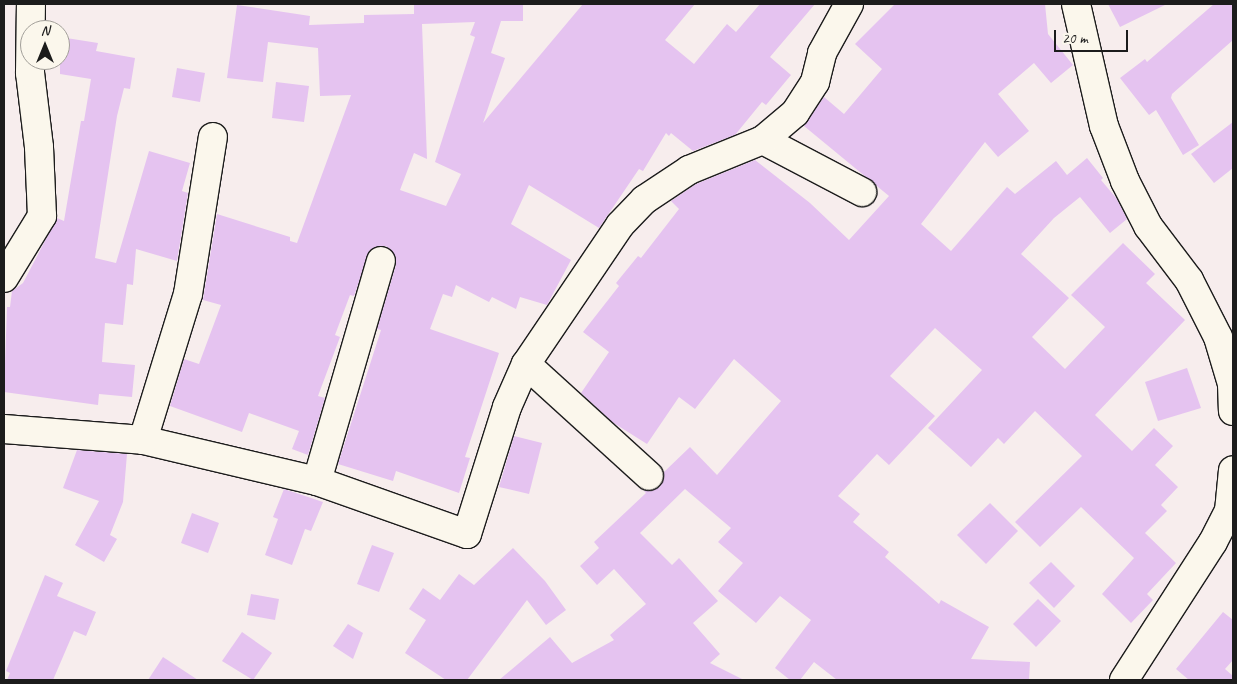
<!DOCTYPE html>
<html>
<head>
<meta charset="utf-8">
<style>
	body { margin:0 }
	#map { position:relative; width:1237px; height:684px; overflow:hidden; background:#f7eded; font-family:Caveat,sans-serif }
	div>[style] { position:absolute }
	.building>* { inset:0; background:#e5c3f0 }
	.roads { filter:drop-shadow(1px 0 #1c1c1c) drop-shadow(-1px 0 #1c1c1c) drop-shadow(0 1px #1c1c1c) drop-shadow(0 -1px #1c1c1c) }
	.minor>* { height:28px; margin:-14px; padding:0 14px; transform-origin:14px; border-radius:14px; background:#fbf7ec }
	span { translate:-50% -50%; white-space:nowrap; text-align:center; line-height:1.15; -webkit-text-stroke:5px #fbf7ec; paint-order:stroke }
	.frame { position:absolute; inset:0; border:5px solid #1c1c1c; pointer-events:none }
	.north { position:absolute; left:20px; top:20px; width:50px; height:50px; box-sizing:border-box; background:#fbf7ec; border:1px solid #a29f99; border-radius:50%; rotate:0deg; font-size:14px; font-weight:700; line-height:20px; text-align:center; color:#1c1c1c }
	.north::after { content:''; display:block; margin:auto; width:18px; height:22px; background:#1c1c1c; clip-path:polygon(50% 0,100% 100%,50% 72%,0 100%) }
	.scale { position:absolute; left:1054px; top:30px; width:74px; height:22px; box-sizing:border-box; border:2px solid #1c1c1c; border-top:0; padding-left:6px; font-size:15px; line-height:18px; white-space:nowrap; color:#1c1c1c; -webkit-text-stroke:4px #fbf7ec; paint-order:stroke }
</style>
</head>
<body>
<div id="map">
	<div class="building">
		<div style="clip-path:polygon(evenodd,414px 4px,523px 4px,523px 21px,501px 21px,491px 53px,505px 58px,483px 123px,583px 4px,695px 4px,665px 40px,694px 64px,727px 24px,736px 32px,760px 4px,815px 4px,770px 57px,791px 75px,766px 105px,762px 102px,735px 135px,693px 151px,671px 133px,669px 136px,666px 133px,643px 171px,639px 169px,599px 228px,529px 185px,511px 224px,571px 260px,547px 305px,520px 297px,516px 309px,492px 297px,489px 302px,456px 285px,452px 297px,443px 294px,430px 329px,499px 353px,465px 457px,470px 458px,459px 493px,396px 471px,393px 481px,338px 464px,381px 330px,377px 329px,396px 265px,396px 257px,386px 246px,370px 250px,354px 296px,350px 295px,335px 335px,340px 337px,318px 396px,325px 398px,308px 455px,292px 449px,299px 431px,249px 413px,242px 432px,170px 406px,184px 359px,199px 364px,221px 305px,203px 300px,217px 214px,290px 237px,290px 241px,297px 243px,351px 95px,320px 96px,318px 48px,268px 42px,263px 82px,227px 78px,237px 5px,310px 16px,309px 25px,364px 23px,364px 15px,414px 14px,414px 4px,475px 22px,470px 35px,475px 37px,435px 162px,461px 174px,446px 206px,400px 190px,414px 153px,427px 159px,422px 24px,475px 22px)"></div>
		<div style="clip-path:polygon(895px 4px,1045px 4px,1048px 34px,1073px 65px,1051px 83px,1034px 63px,998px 94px,1029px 131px,998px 157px,985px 142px,921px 224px,951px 251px,1007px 187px,1015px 194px,1056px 161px,1067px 175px,1087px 158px,1103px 178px,1101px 180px,1117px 199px,1127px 219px,1110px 233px,1080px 197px,1054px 218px,1021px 254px,1069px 298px,1032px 337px,1065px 369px,1105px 327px,1071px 295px,1123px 243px,1155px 274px,1146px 283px,1185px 320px,1095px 415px,1132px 451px,1154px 428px,1173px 446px,1155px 465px,1178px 487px,1161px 505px,1167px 511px,1145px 533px,1176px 563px,1147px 594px,1153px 600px,1131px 623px,1102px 594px,1134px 558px,1081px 507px,1040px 547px,1015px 522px,1082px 456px,1035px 411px,1004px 444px,998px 438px,971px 467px,928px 428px,982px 370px,935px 328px,890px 376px,935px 416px,889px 465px,877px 454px,838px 496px,860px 514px,853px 522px,889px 552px,885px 557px,939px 604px,941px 600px,989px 627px,971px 659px,1030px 662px,1029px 680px,837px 680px,814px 662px,800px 680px,790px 680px,775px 668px,811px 620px,780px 596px,756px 623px,718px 591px,743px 563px,718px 542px,731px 528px,685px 489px,640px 533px,672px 565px,679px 558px,718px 601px,693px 623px,720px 654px,710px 663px,744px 680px,499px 680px,550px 637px,572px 663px,614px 640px,610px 635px,646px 604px,614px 569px,597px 585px,580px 566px,599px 548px,594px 542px,646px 493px,644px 491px,660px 487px,664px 472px,690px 447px,717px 475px,781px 401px,734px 359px,695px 409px,679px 397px,647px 444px,612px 422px,581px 393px,609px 352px,583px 332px,619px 286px,616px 283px,638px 256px,641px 258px,679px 209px,671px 201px,696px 184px,755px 160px,810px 203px,849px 240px,889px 196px,804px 126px,824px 97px,844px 114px,882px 69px,855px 44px)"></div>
		<div style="clip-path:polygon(1108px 4px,1167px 4px,1120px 27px)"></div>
		<div style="clip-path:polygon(1214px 4px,1233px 4px,1233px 40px,1172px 94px,1171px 98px,1199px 145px,1183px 155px,1156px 110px,1149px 115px,1120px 78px,1145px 59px,1147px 62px)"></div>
		<div style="clip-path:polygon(60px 37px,98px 43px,96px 51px,135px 58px,130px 89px,124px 88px,117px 116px,95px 258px,116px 263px,149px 151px,190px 163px,182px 191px,188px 193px,177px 261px,136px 249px,133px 285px,127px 284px,123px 325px,105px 323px,102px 362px,135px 365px,132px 397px,99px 394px,98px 405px,4px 392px,7px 307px,10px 307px,12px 291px,23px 283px,57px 218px,64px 221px,81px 121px,84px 121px,91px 79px,60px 74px)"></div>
		<div style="clip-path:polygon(177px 68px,205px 73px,200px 102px,172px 97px)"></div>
		<div style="clip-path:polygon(276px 82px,309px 86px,304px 122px,272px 118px)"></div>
		<div style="clip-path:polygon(1233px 122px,1233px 168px,1214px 183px,1191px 154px)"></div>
		<div style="clip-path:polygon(1187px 368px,1201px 408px,1158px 421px,1145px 382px)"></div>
		<div style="clip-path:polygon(514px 436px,542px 443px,529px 494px,499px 487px)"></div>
		<div style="clip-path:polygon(77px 450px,127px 454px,123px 502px,110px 535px,117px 539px,104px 562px,75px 545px,99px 501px,63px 488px)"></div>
		<div style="clip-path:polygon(284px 489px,323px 502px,311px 531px,305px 529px,292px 565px,265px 555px,278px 519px,273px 517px)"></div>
		<div style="clip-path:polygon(990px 503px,1018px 531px,986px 564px,957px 535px)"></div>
		<div style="clip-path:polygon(192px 513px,219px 523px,208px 553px,181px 543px)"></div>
		<div style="clip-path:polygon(372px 545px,394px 553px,379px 592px,357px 584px)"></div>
		<div style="clip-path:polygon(513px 548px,545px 581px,566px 610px,546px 625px,527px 600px,467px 680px,446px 680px,405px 653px,426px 620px,409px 609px,423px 588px,440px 600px,459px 574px,474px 585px)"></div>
		<div style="clip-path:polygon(1051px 562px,1075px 586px,1054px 608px,1029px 583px)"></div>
		<div style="clip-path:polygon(45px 575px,63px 583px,57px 596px,96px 612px,86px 636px,74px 631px,53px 680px,7px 680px,10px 673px,6px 671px)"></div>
		<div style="clip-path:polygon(251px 594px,279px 599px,275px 620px,247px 615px)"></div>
		<div style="clip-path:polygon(1038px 599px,1061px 621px,1036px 647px,1013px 624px)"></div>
		<div style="clip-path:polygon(1223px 612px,1233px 620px,1233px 660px,1225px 669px,1233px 676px,1233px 680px,1189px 680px,1176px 669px)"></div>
		<div style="clip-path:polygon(348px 624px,363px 633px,353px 659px,333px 646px)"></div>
		<div style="clip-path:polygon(242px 632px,272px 653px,253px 680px,222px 661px)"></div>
		<div style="clip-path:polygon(163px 657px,198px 680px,148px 680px)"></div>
	</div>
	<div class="roads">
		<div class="minor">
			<div style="left:1076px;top:4px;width:125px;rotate:77.1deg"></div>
			<div style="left:1104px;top:126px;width:59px;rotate:69.1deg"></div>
			<div style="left:1125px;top:181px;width:51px;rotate:62.9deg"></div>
			<div style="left:1148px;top:226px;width:68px;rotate:52.8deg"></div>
			<div style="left:1189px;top:280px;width:64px;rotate:63deg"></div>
			<div style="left:1218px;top:337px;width:49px;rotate:73.4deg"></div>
			<div style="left:1232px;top:384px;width:27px;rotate:88deg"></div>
			<div style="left:763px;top:140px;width:112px;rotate:27.7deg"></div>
			<div style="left:4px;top:278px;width:73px;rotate:-58.5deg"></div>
			<div style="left:42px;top:216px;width:69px;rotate:-92.5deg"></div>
			<div style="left:39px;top:147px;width:75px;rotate:-96.9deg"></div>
			<div style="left:30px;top:73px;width:69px;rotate:-89.2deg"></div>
			<div style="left:526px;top:364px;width:166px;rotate:42.3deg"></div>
			<div style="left:4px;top:429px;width:139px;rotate:4.5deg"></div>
			<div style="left:143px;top:440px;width:179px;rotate:13.3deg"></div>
			<div style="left:317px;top:481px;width:159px;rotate:19.5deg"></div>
			<div style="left:467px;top:534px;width:133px;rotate:-72.5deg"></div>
			<div style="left:507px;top:407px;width:47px;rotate:-66.2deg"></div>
			<div style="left:526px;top:364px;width:168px;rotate:-55.9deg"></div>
			<div style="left:620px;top:225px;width:35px;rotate:-46deg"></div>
			<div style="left:644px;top:200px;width:54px;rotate:-33.7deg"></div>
			<div style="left:689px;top:170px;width:80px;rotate:-22.1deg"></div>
			<div style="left:763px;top:140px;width:42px;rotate:-40.2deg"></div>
			<div style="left:795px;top:113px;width:37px;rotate:-57deg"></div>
			<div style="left:815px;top:82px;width:30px;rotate:-76deg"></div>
			<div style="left:822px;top:53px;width:56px;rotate:-61.1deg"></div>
			<div style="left:143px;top:440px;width:153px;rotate:-72.9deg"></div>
			<div style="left:188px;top:294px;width:159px;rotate:-81deg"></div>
			<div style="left:317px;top:481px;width:229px;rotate:-73.8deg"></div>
			<div style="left:1124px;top:680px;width:164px;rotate:-57.2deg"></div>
			<div style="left:1213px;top:542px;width:35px;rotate:-63deg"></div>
			<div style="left:1229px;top:511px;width:41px;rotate:-84.4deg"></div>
		</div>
	</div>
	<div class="frame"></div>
	<div class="north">N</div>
	<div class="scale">20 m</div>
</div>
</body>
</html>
